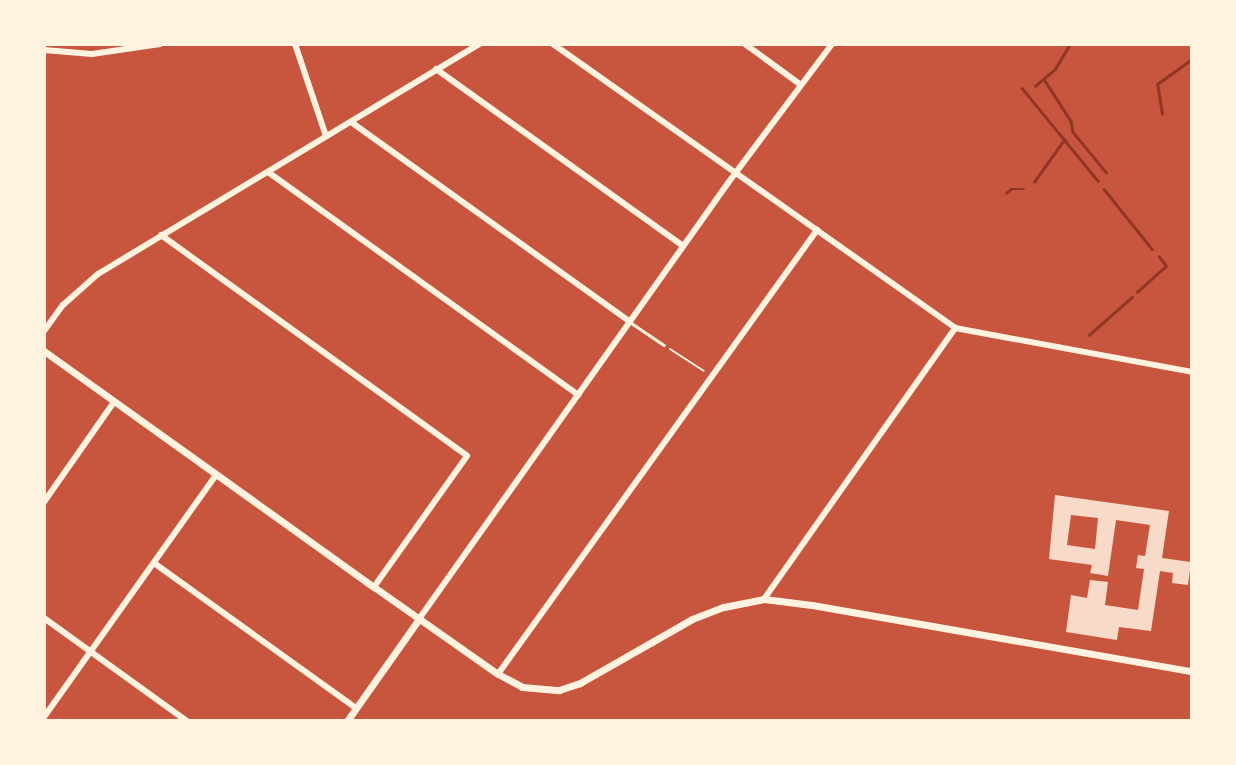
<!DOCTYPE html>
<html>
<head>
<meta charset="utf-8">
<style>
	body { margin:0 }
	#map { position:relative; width:1236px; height:765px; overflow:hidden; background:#c8553d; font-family:Literata,serif }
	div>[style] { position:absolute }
	.stream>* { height:2.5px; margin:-1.25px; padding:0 1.25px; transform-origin:1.25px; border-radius:1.25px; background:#8f3625 }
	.building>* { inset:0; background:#f7dbc8 }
	.path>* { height:2px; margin:-1px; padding:0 1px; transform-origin:1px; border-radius:1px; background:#fff3e0 }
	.service>* { height:2.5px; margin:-1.25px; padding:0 1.25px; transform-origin:1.25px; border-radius:1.25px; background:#fff3e0 }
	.minor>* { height:6px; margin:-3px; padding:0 3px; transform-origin:3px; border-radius:3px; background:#fff3e0 }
	.tertiary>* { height:7px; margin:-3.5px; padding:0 3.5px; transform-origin:3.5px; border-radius:3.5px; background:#fff3e0 }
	span { translate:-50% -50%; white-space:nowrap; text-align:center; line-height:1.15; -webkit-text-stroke:5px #fff3e0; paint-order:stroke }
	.frame { position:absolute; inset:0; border:46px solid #fff3e0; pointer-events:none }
</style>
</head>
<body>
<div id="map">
	<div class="stream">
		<div style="left:1044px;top:79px;width:50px;rotate:57.3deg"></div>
		<div style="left:1071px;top:121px;width:11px;rotate:80deg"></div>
		<div style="left:1073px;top:132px;width:52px;rotate:50.5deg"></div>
		<div style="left:1035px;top:86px;width:26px;rotate:-40deg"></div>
		<div style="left:1055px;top:69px;width:29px;rotate:-59deg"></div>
		<div style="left:1022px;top:88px;width:120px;rotate:50.7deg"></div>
		<div style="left:1162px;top:114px;width:30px;rotate:-99deg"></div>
		<div style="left:1157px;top:84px;width:43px;rotate:-35.5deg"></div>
		<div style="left:1034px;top:182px;width:52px;rotate:-54.5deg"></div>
		<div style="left:1104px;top:189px;width:77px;rotate:51.3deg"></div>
		<div style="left:1006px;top:193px;width:6px;rotate:-39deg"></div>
		<div style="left:1011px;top:189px;width:13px"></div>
		<div style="left:1137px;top:292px;width:39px;rotate:-42deg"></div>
		<div style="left:1166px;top:266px;width:11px;rotate:-128deg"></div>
		<div style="left:1089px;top:335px;width:57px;rotate:-41.5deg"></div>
	</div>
	<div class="building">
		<div style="clip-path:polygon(evenodd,1055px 495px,1169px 511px,1162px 558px,1191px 562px,1188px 585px,1172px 583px,1173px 573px,1160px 571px,1151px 631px,1119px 627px,1117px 640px,1066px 632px,1071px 595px,1087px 598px,1090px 580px,1108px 582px,1105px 605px,1138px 610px,1144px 569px,1136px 568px,1138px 555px,1145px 556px,1150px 525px,1116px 520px,1108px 576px,1090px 573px,1092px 565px,1049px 559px,1055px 495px,1071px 515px,1098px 518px,1095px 549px,1067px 545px,1071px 515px)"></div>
	</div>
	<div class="path">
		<div style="left:670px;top:349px;width:40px;rotate:32.9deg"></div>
	</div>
	<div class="service">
		<div style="left:630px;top:322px;width:41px;rotate:34.1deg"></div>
	</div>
	<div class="minor">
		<div style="left:295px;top:44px;width:97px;rotate:71.4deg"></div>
		<div style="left:553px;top:44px;width:492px;rotate:35.2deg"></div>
		<div style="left:955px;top:328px;width:241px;rotate:10.5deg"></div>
		<div style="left:745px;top:44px;width:69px;rotate:36.2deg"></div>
		<div style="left:44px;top:50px;width:48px;rotate:4.8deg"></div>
		<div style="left:92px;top:54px;width:69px;rotate:-8.4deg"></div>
		<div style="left:436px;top:69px;width:304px;rotate:35.6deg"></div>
		<div style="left:351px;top:122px;width:343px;rotate:35.6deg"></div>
		<div style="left:268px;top:172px;width:382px;rotate:35.7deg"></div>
		<div style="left:161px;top:235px;width:377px;rotate:35.8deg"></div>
		<div style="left:467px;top:456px;width:161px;rotate:125.4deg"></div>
		<div style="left:44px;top:331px;width:32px;rotate:-54deg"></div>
		<div style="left:63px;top:305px;width:47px;rotate:-41.5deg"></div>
		<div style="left:98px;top:274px;width:445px;rotate:-31.1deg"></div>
		<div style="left:44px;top:502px;width:122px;rotate:-55deg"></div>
		<div style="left:154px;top:563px;width:249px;rotate:35.7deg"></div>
		<div style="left:764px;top:599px;width:332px;rotate:-54.8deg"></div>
		<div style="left:44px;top:618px;width:176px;rotate:35.8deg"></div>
		<div style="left:419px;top:619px;width:534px;rotate:-54.67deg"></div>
		<div style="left:728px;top:183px;width:174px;rotate:-53.2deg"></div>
		<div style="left:498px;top:674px;width:547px;rotate:-54.3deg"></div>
		<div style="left:44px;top:717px;width:296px;rotate:-54.6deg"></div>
	</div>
	<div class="tertiary">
		<div style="left:44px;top:351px;width:406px;rotate:35.6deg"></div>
		<div style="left:374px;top:587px;width:151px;rotate:35.1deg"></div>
		<div style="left:498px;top:674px;width:27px;rotate:28deg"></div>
		<div style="left:522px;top:687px;width:37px;rotate:5deg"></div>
		<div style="left:559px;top:690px;width:22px;rotate:-18deg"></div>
		<div style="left:580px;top:683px;width:129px;rotate:-29.7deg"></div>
		<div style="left:692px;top:619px;width:34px;rotate:-21deg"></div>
		<div style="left:724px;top:607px;width:41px;rotate:-11.3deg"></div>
		<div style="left:764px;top:599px;width:48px;rotate:7.1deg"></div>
		<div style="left:812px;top:605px;width:386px;rotate:9.9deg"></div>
		<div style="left:347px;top:721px;width:125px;rotate:-54.8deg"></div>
	</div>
	<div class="frame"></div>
</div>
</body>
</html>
